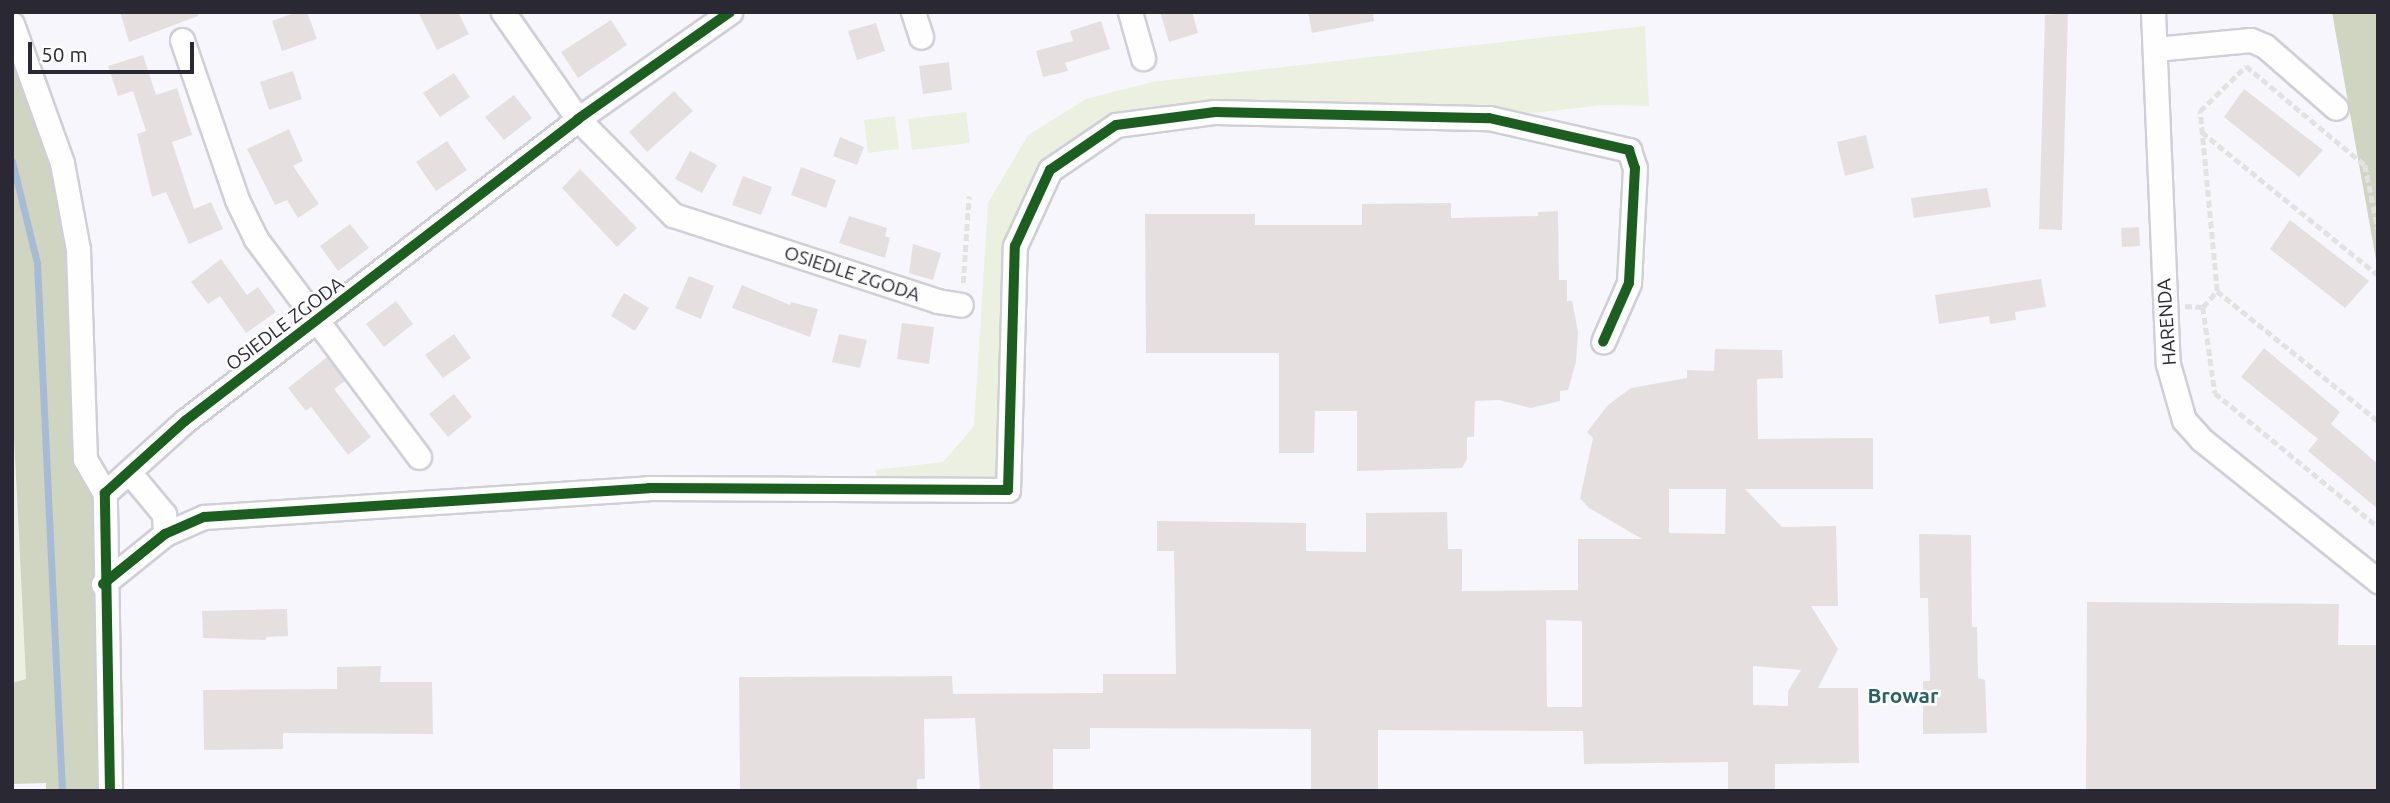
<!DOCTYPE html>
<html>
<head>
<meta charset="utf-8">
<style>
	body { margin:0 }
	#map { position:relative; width:2390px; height:803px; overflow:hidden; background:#f7f6fc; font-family:Ubuntu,sans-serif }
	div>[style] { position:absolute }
	.green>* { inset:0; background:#ecf0e1 }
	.forest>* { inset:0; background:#cfd5c0 }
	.stream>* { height:7px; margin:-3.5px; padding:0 3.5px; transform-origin:3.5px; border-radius:3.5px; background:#a8bbd6 }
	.building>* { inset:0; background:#e6dfe0 }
	.path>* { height:4.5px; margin-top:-2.25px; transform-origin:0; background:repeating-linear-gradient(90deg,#e2e2e3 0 7px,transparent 0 10.5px) }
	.roads { filter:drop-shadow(2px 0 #d0cfd7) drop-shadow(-2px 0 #d0cfd7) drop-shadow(0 2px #d0cfd7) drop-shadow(0 -2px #d0cfd7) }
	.minor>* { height:23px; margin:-11.5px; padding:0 11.5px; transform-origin:11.5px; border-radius:11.5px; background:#fefeff }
	.cycleway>* { height:10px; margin:-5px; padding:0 5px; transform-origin:5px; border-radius:5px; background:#1b5e20 }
	span { translate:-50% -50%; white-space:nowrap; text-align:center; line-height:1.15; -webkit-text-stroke:5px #fff; paint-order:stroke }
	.street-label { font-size:19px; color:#2a2833 }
	.neighbourhood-label { font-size:21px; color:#286267; font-weight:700 }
	.frame { position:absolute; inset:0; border:14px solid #2a2833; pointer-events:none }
	.scale { position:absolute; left:28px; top:42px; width:166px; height:32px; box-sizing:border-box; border:4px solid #2a2833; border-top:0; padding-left:9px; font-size:21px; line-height:24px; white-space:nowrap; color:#2a2833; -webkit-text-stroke:5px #fff; paint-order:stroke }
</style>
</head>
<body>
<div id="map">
	<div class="green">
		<div style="clip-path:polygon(1645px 26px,1649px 106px,1604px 105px,1489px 118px,1116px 125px,1050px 171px,1015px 246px,1008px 490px,882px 490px,875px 470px,943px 462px,974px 426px,988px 203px,1028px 135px,1086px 99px,1152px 82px)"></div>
		<div style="clip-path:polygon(966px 112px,970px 143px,912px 150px,908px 119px)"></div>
		<div style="clip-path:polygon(895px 116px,899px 149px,868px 153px,864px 120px)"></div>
		<div style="clip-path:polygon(12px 412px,26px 679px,12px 683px)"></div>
	</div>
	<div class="forest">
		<div style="clip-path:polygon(2332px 12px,2378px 12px,2378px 271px)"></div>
		<div style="clip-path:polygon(12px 24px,62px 163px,85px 459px,105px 493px,114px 791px,46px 791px,46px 783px,12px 784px,12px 683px,26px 679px,12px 398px)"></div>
	</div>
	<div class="stream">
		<div style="left:12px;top:161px;width:105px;rotate:76.2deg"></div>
		<div style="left:37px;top:263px;width:529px;rotate:87.29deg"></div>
	</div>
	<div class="building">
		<div style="clip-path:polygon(120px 12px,197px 12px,198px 16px,129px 42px)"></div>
		<div style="clip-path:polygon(297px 12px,307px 12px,317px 39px,282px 51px,272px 21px)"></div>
		<div style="clip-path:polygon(418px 12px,458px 12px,469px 34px,437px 50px)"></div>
		<div style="clip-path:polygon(1160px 12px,1192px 12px,1198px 33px,1169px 42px)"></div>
		<div style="clip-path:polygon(1308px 12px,1373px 12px,1374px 21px,1312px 33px)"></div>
		<div style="clip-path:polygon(2068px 13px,2062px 230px,2039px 229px,2045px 15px)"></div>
		<div style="clip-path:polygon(611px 20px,627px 45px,578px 78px,561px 52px)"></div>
		<div style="clip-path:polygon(1101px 21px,1110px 49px,1065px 63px,1068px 71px,1043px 77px,1036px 51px,1073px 41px,1070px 31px)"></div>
		<div style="clip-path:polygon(876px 23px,885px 51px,857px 60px,848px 31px)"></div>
		<div style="clip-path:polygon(143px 55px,156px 95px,177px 88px,192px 135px,172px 142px,194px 209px,211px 202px,223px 229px,189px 244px,166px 192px,152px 197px,137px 134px,146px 131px,133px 91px,118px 96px,108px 66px)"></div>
		<div style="clip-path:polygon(949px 62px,952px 90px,923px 94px,919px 66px)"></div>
		<div style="clip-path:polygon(293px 71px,302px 99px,269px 110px,260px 82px)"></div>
		<div style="clip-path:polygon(454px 73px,470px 97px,440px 117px,423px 93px)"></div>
		<div style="clip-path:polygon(2244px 89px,2323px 150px,2299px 177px,2224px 117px)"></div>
		<div style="clip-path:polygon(674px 91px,693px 111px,647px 152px,629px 132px)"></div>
		<div style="clip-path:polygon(514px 95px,532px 118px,504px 140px,485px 117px)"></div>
		<div style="clip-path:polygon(289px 129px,303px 161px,293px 166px,319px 204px,298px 218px,287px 200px,275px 205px,247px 149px)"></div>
		<div style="clip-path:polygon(1866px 135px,1874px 168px,1845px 176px,1837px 142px)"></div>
		<div style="clip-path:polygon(840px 137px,864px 147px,857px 165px,833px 156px)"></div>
		<div style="clip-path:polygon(447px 141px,467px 170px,436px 191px,416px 162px)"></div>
		<div style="clip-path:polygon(690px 151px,717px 165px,702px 193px,675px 179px)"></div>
		<div style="clip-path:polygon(801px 167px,836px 180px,826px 208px,791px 195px)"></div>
		<div style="clip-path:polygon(580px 169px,637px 228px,617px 247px,562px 188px)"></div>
		<div style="clip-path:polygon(743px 176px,772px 187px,761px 215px,732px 205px)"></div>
		<div style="clip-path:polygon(1987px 188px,1991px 207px,1914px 218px,1911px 198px)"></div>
		<div style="clip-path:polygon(1451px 203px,1451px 218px,1538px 216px,1538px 212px,1558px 211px,1559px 280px,1567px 280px,1567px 301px,1572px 301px,1578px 332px,1576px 362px,1568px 390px,1560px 391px,1560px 401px,1531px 408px,1499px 400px,1475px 401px,1474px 437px,1467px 437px,1467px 459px,1462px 468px,1357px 471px,1357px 411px,1315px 411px,1314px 453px,1279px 453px,1279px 353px,1146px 353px,1145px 214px,1255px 214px,1255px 225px,1362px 225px,1362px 204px)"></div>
		<div style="clip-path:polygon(849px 216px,887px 228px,885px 236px,890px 238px,885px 258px,839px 243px)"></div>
		<div style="clip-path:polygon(2290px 220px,2369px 281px,2345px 308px,2270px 249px)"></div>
		<div style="clip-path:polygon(350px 224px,369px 248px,338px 271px,320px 246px)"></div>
		<div style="clip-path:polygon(2139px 227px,2140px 246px,2122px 247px,2121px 228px)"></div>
		<div style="clip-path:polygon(913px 244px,941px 253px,933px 280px,909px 273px)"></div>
		<div style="clip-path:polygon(221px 259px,247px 295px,258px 287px,276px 312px,246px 333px,220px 296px,208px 304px,191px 282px)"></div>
		<div style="clip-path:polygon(689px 276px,714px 286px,701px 319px,675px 308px)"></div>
		<div style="clip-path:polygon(2041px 279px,2046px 307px,2015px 312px,2016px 320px,1990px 324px,1989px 316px,1939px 324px,1935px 295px)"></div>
		<div style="clip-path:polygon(742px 285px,790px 305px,791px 302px,818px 309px,810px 337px,732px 308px)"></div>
		<div style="clip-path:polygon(624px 293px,649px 308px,635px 331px,611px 316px)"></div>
		<div style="clip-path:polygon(396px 301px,413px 324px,384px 347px,366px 324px)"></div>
		<div style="clip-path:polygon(902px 323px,934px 327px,929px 364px,897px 359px)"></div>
		<div style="clip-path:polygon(454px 334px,471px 358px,443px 378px,425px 355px)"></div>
		<div style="clip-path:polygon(839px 334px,867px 340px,860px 368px,832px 362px)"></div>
		<div style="clip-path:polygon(2264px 348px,2340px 412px,2331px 424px,2378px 464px,2378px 509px,2308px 451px,2318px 439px,2241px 377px)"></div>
		<div style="clip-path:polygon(evenodd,1715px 349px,1782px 350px,1783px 378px,1757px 379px,1758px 439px,1873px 438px,1873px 489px,1745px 489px,1782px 527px,1836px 526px,1838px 606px,1811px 606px,1838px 649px,1818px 688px,1858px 688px,1859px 763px,1775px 764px,1775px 791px,1728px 791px,1728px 762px,1584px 764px,1583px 731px,1378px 730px,1378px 791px,1311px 791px,1311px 729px,1090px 728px,1090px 749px,1053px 749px,1053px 791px,980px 791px,975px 718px,924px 719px,925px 779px,917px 779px,917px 791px,740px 791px,739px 677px,952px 676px,953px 694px,1103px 693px,1103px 674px,1176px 674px,1174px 551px,1157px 551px,1157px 521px,1306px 523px,1306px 551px,1366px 552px,1366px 513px,1447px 512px,1448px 549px,1462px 549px,1462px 591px,1578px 590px,1578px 539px,1642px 539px,1589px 508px,1580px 498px,1593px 438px,1587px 432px,1608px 405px,1631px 388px,1687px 378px,1687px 370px,1714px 371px,1715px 349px,1669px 489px,1726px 489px,1725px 534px,1669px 533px,1669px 489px,1715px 349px,1546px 620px,1582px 621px,1582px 707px,1547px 707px,1546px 620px,1715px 349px,1753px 666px,1801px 670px,1788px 691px,1788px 706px,1753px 705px,1753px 666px)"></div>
		<div style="clip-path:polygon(327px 357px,345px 381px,334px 389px,371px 437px,348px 455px,311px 407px,306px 411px,288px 388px)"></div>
		<div style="clip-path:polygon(454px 394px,472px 417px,448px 437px,429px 414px)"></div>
		<div style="clip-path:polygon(1919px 534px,1971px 535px,1972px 627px,1977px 627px,1978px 678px,1985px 680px,1987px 733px,1923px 734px,1923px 681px,1930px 681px,1928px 598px,1920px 598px)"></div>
		<div style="clip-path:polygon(2087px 602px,2339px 604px,2338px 645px,2378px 645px,2378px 791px,2086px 791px)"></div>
		<div style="clip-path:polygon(287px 609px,288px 636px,266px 637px,266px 640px,203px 638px,202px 611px)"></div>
		<div style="clip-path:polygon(381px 666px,380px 682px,432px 682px,433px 734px,283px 733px,283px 749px,204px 750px,203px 690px,337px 689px,337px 667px)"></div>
	</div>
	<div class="path">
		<div style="left:2202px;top:132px;width:227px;rotate:39.1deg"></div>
		<div style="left:963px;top:283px;width:87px;rotate:-86.1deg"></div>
		<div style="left:2217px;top:291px;width:207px;rotate:38.9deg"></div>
		<div style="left:2185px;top:306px;width:18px;rotate:3deg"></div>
		<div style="left:2203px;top:307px;width:21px;rotate:-49deg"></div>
		<div style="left:2217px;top:291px;width:181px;rotate:-95.4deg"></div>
		<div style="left:2200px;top:111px;width:64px;rotate:-44.4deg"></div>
		<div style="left:2246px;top:66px;width:155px;rotate:39.8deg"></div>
		<div style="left:2365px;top:165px;width:65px;rotate:78.5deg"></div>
		<div style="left:2203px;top:307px;width:87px;rotate:82.1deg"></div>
		<div style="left:2215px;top:393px;width:211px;rotate:39.4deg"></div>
		<div style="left:1824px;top:791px;width:2px;rotate:-90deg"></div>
	</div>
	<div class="roads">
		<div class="minor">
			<div style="left:503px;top:12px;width:131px;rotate:55deg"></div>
			<div style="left:578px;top:119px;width:135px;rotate:45.3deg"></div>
			<div style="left:673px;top:215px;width:278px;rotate:18deg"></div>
			<div style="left:937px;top:301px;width:24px;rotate:9deg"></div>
			<div style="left:913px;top:12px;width:26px;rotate:72deg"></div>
			<div style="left:1130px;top:12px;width:48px;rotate:74.2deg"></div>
			<div style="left:2153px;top:12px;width:352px;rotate:87.6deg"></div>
			<div style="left:2168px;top:364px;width:58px;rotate:74.1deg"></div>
			<div style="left:2184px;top:420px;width:27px;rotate:48deg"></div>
			<div style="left:2202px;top:440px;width:226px;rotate:38.7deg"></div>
			<div style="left:12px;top:24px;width:148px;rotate:70.2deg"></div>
			<div style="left:62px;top:163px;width:87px;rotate:79.5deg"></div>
			<div style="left:78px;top:249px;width:210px;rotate:88.1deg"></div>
			<div style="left:85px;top:459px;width:39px;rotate:60deg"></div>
			<div style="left:182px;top:40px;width:169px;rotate:71deg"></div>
			<div style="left:237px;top:200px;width:43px;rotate:64deg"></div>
			<div style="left:256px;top:239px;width:272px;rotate:53.2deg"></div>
			<div style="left:2155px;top:49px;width:96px;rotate:-5.4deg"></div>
			<div style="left:2251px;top:40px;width:15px;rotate:23deg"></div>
			<div style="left:2265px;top:46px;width:94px;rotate:41.1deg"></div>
			<div style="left:129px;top:472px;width:55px;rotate:50.2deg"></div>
			<div style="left:164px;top:514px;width:20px;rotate:87deg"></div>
			<div style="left:103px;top:584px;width:80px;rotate:-38.9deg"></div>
			<div style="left:165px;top:534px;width:43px;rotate:-23.6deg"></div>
			<div style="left:204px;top:517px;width:446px;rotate:-3.7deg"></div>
			<div style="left:649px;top:488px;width:359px;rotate:0.3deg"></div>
			<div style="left:1008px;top:490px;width:244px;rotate:-88.4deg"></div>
			<div style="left:1015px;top:246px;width:84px;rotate:-65.3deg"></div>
			<div style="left:1050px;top:170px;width:80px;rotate:-34.3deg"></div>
			<div style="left:1116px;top:125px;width:100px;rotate:-7.5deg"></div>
			<div style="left:1215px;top:112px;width:274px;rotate:1.3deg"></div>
			<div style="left:1489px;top:118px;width:144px;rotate:12.9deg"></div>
			<div style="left:1629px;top:150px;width:19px;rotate:72deg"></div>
			<div style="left:1635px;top:168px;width:115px;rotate:93deg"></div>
			<div style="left:1629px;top:283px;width:64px;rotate:113.8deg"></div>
			<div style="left:110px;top:791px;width:298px;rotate:-91deg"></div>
			<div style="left:105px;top:493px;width:108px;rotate:-42deg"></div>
			<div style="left:185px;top:421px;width:496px;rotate:-37.5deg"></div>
			<div style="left:578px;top:119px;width:186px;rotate:-35.1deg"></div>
		</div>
	</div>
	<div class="cycleway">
		<div style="left:103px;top:584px;width:80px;rotate:-38.9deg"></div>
		<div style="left:165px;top:534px;width:43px;rotate:-23.6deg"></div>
		<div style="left:204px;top:517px;width:446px;rotate:-3.7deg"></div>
		<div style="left:649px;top:488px;width:359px;rotate:0.3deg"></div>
		<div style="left:1008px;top:490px;width:244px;rotate:-88.4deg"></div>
		<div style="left:1015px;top:246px;width:84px;rotate:-65.3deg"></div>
		<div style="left:1050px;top:170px;width:80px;rotate:-34.3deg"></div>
		<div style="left:1116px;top:125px;width:100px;rotate:-7.5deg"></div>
		<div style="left:1215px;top:112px;width:274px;rotate:1.3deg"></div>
		<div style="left:1489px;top:118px;width:144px;rotate:12.9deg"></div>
		<div style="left:1629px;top:150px;width:19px;rotate:72deg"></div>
		<div style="left:1635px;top:168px;width:115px;rotate:93deg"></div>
		<div style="left:1629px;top:283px;width:64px;rotate:113.8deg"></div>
		<div style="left:110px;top:791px;width:298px;rotate:-91deg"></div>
		<div style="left:105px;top:493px;width:108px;rotate:-42deg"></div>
		<div style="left:185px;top:421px;width:496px;rotate:-37.5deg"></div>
		<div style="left:578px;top:119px;width:186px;rotate:-35.1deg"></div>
	</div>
	<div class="street-label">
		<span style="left:852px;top:274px;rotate:18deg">OSIEDLE ZGODA</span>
		<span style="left:2167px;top:322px;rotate:-94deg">HARENDA</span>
		<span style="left:285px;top:324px;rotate:-37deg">OSIEDLE ZGODA</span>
	</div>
	<div class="neighbourhood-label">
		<span style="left:1903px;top:695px">Browar</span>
	</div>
	<div class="frame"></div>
	<div class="scale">50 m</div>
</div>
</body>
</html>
